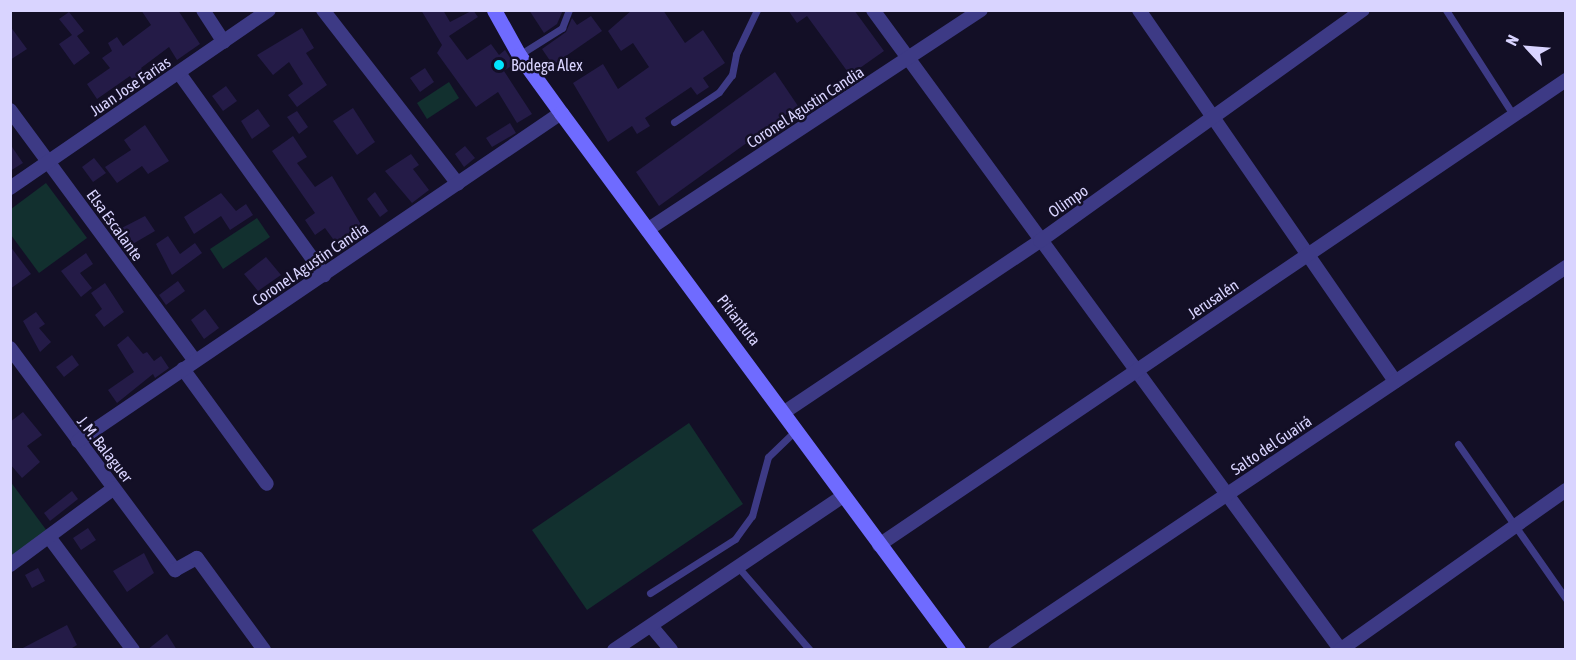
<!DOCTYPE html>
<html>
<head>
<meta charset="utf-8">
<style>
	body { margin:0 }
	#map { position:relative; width:1576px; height:660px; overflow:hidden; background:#130f26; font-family:"Asap Condensed",sans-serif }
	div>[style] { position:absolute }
	.green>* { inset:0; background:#12302f }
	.building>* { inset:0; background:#241b47 }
	.lane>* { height:7px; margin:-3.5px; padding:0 3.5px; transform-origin:3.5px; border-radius:3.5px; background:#3d3a85 }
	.street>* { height:14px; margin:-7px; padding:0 7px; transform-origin:7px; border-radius:7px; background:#3d3a85 }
	.secondary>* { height:15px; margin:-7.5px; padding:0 7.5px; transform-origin:7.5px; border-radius:7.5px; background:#6f6bff }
	.dots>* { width:16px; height:16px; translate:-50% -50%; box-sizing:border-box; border:3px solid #130f26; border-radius:50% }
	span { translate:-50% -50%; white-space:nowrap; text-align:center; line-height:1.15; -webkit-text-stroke:5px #130f26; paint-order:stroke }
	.poi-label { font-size:16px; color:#d9d4ff }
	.left { translate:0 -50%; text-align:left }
	.street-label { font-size:16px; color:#d9d4ff }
	.frame { position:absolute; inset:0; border:12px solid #d9d4ff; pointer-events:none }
	.north { position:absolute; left:1498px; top:18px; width:60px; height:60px; -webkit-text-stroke:4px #130f26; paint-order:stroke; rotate:296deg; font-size:16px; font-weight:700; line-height:24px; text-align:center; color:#d9d4ff }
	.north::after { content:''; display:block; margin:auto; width:21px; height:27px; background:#d9d4ff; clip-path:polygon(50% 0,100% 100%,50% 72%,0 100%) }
</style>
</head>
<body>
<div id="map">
	<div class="green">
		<div style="clip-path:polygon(449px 82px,459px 98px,427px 119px,417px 103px)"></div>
		<div style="clip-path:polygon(46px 183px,87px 238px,39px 273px,11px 235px,11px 209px)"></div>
		<div style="clip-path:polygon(257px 218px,270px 237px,223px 269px,210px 249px)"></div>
		<div style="clip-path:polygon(689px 423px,743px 504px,587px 610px,532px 530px)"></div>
		<div style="clip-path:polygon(10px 481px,47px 531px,10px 557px)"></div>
	</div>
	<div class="building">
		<div style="clip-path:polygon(141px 10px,178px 10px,200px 44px,177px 60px,169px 47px,141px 68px,146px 75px,135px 83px,130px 76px,97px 99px,87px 84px,110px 68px,102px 58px,112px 51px,108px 43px,117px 37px,123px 46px,151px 25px)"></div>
		<div style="clip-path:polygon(421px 10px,443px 10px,450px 22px,473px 10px,478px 17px,449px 36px,467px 60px,491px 44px,499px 55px,505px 50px,514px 64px,504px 71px,532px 114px,517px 123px,498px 92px,476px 107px,437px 53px,442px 45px)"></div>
		<div style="clip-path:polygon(529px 10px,563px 10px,557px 24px,544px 33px)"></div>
		<div style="clip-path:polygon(632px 10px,663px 10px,685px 43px,703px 30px,725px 63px,703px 78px,709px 87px,697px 95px,691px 87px,645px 118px,650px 126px,637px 134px,632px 126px,608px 142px,573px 83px,603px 64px,618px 89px,649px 67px,633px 43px,621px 51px,608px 31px)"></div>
		<div style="clip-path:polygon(788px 10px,854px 10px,884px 51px,850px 75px,807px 16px,797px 23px)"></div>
		<div style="clip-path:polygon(69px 12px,84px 31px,77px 36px,90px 53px,74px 65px,59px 44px,72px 35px,59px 19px)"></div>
		<div style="clip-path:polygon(591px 16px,602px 31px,553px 65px,542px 49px,566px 32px,572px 18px,577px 25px)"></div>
		<div style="clip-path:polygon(10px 26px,27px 49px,10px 60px)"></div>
		<div style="clip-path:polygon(302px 28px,314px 48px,306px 53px,327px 85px,297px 107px,288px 95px,303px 84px,289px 62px,273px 75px,257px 55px)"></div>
		<div style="clip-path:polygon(425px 68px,434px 82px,420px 92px,410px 78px)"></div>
		<div style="clip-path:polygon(775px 72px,798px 106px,659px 206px,636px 172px)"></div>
		<div style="clip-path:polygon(226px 86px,237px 101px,223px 111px,212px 96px)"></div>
		<div style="clip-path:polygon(353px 108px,375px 142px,357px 155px,333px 121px)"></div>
		<div style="clip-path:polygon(258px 109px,270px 126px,252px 139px,241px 121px)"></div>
		<div style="clip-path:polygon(297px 111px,308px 127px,299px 134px,287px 117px)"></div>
		<div style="clip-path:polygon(510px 123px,516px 133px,492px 147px,486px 138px)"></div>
		<div style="clip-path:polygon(145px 125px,169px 161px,148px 174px,142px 166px,117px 183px,105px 167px,131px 150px,124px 140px)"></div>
		<div style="clip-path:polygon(293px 136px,307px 157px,297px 163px,315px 187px,332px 176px,363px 228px,341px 250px,325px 228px,315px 235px,305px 220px,315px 213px,272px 151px)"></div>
		<div style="clip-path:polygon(10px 144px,23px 163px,10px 171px)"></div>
		<div style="clip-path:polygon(465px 146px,475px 158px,464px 167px,455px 154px)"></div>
		<div style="clip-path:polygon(411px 154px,419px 165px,413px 169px,429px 190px,412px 203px,385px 171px)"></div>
		<div style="clip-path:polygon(94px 158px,106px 173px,93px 182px,82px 167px)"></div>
		<div style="clip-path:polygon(375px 192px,388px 211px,380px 217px,367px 199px)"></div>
		<div style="clip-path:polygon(221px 193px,236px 211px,246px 204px,253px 215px,230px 230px,221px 216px,194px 234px,184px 217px)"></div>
		<div style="clip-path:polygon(145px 216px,155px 231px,124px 249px,112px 233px)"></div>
		<div style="clip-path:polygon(168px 236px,180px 254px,195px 243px,202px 253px,172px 275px,156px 244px)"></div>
		<div style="clip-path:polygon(10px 246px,31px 274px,10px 289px)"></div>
		<div style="clip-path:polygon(86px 253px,93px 264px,80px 273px,92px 288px,81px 297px,61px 271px)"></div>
		<div style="clip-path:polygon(266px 257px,281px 275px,258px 291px,244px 274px)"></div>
		<div style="clip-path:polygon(178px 281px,185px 291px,166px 305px,159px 295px)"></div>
		<div style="clip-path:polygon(105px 283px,124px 312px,104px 327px,95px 315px,102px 309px,91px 293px)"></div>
		<div style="clip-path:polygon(205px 309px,219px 328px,204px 339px,191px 320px)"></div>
		<div style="clip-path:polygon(36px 312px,45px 324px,39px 328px,51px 342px,40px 352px,23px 321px)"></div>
		<div style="clip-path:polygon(128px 336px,143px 354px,147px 352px,154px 361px,161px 356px,169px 368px,155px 378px,153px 374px,117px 403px,108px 390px,134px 372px,117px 345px)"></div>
		<div style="clip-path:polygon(72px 355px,79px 365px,64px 377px,56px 367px)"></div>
		<div style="clip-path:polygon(23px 412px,42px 435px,27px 446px,40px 462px,22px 478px,10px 464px,10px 422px)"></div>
		<div style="clip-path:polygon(72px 491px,78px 499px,50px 521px,44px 513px)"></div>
		<div style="clip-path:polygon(88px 528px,96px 540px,81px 550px,73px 538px)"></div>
		<div style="clip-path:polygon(144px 553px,154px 573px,127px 592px,113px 571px)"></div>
		<div style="clip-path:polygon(38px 568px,45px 581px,32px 588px,25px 575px)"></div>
		<div style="clip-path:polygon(67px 625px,77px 645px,69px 650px,19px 650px)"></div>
		<div style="clip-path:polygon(167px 634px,177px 650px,147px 650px)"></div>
	</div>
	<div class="lane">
		<div style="left:1446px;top:10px;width:126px;rotate:57.3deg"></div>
		<div style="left:519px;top:55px;width:51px;rotate:-32.1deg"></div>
		<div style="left:562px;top:28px;width:19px;rotate:-69deg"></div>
		<div style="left:674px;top:122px;width:54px;rotate:-33.7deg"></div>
		<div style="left:719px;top:92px;width:21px;rotate:-53deg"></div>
		<div style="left:732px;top:75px;width:21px;rotate:-79deg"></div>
		<div style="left:736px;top:54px;width:49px;rotate:-64.5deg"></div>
		<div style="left:1458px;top:444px;width:189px;rotate:55.1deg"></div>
		<div style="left:738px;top:567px;width:110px;rotate:49.1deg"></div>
		<div style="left:650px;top:593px;width:101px;rotate:-32.4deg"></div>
		<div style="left:735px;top:539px;width:29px;rotate:-54deg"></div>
		<div style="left:752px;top:516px;width:61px;rotate:-74.8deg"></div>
		<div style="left:768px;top:457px;width:39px;rotate:-44deg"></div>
	</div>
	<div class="street">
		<div style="left:203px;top:10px;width:38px;rotate:57deg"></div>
		<div style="left:323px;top:10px;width:220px;rotate:52.2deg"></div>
		<div style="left:873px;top:10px;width:791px;rotate:53.84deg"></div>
		<div style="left:1139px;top:10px;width:451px;rotate:55.4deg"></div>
		<div style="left:179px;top:73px;width:249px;rotate:54.3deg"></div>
		<div style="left:10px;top:110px;width:310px;rotate:53.6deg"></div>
		<div style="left:10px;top:188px;width:314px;rotate:-34.5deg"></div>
		<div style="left:647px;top:230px;width:400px;rotate:-33.4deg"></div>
		<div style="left:10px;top:348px;width:277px;rotate:53.4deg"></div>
		<div style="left:175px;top:570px;width:25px;rotate:-29deg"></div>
		<div style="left:197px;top:558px;width:114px;rotate:53.9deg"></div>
		<div style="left:183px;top:369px;width:142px;rotate:53.9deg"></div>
		<div style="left:786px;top:411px;width:306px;rotate:-33.8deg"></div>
		<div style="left:1040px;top:241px;width:397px;rotate:-35.6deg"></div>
		<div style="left:78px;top:441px;width:584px;rotate:-34.18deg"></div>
		<div style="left:49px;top:537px;width:141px;rotate:53.4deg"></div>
		<div style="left:879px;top:545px;width:830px;rotate:-34.09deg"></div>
		<div style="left:10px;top:565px;width:129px;rotate:-36.5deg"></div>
		<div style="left:651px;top:626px;width:31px;rotate:50deg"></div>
		<div style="left:614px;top:650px;width:276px;rotate:-33.9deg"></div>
		<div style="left:995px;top:650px;width:688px;rotate:-33.85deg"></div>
		<div style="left:1340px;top:650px;width:277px;rotate:-35.3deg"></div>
	</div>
	<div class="secondary">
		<div style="left:494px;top:10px;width:51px;rotate:60.9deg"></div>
		<div style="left:519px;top:55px;width:72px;rotate:54.1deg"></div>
		<div style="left:561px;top:113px;width:668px;rotate:53.52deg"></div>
	</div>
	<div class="dots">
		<div style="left:499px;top:65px;background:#00e5ff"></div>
	</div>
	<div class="poi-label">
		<span class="left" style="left:511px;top:65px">Bodega Alex</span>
	</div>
	<div class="street-label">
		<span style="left:130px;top:86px;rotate:-34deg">Juan Jose Farias</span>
		<span style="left:805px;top:107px;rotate:-33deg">Coronel Agustin Candia</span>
		<span style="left:1068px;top:201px;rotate:-35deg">Olimpo</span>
		<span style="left:115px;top:225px;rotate:54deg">Elsa Escalante</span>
		<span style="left:310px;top:264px;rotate:-34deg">Coronel Agustin Candia</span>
		<span style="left:1213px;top:299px;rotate:-34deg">Jerusalén</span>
		<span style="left:739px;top:320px;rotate:52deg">Pitiantuta</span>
		<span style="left:1271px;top:445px;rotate:-34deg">Salto del Guairá</span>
		<span style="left:105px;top:449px;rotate:52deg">J. M. Balaguer</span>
	</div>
	<div class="frame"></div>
	<div class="north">N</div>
</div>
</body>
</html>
